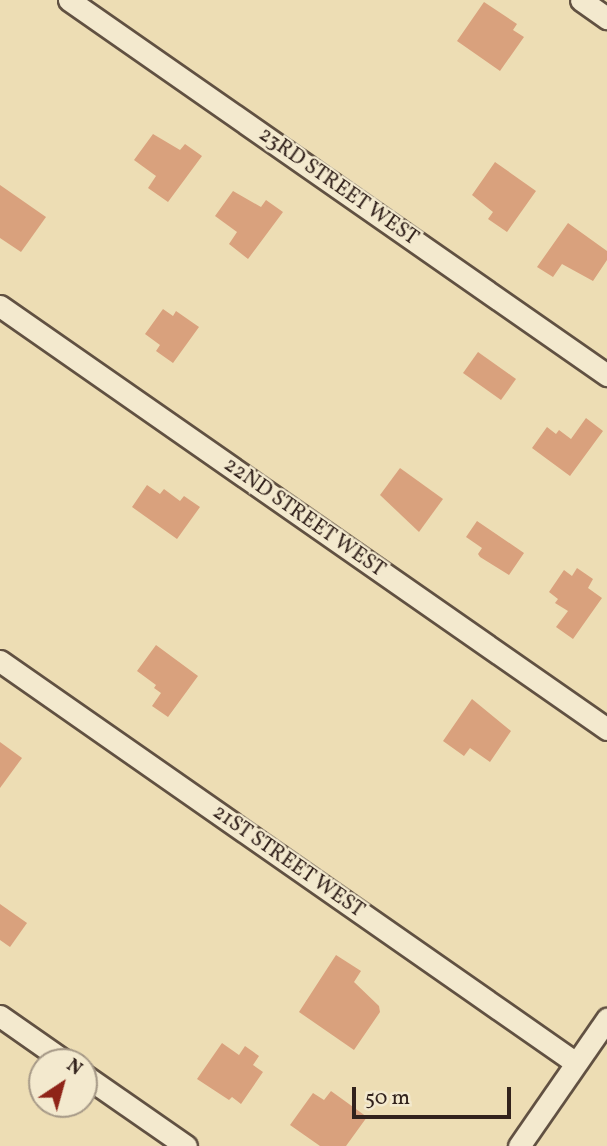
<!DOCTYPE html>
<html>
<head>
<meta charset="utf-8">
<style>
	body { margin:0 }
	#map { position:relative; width:607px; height:1146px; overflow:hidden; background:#edddb4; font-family:Vollkorn,serif }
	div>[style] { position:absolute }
	.building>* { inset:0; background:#d9a17d }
	.roads { filter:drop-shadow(2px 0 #615142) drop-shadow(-2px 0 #615142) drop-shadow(0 2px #615142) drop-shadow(0 -2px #615142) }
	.street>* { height:21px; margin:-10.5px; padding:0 10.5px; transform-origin:10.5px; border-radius:10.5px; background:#f3e9ce }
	span { translate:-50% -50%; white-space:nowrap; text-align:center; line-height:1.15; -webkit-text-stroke:5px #f3e9ce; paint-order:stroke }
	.street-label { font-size:21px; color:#32221c }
	.north { position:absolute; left:28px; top:1048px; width:70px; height:70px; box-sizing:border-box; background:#f3e9ce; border:2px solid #a69987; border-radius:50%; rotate:36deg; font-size:19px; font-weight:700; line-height:28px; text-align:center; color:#32221c }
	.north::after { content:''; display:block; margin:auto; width:24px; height:32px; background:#8f2418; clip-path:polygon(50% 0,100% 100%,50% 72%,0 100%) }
	.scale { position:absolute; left:352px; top:1087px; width:159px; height:32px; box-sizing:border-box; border:4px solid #32221c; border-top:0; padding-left:9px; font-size:21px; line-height:24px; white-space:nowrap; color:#32221c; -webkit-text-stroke:5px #f3e9ce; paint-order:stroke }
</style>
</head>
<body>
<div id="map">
	<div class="building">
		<div style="clip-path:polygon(484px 2px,517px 24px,513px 30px,524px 37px,500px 71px,457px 41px)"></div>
		<div style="clip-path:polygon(153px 134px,180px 150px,185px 144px,202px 156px,168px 202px,148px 188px,156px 176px,134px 160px)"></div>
		<div style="clip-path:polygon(495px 162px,536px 191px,507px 232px,488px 219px,493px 212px,472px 195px)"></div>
		<div style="clip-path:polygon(0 185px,46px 217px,21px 252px,0 238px)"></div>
		<div style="clip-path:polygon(233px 191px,261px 207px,266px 200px,283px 212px,248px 259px,229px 244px,237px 232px,215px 216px)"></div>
		<div style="clip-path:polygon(568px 223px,607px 251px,607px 260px,593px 281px,562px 264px,553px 277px,537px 267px)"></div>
		<div style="clip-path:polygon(163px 309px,173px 316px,176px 311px,199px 327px,173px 363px,156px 351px,160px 345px,145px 334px)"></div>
		<div style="clip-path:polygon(478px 352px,516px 379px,501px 400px,463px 373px)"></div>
		<div style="clip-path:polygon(586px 418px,603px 431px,570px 476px,532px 448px,547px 427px,556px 434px,559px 430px,571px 439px)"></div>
		<div style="clip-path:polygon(400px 468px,443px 499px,419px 532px,380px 495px)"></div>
		<div style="clip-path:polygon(147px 485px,160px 494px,164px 489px,180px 501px,184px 496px,200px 507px,177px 539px,132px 507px)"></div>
		<div style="clip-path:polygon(477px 521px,524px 553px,509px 575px,480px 557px,478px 554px,482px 548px,466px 537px)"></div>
		<div style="clip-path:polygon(577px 568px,593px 579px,588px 588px,602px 598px,573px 639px,556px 627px,568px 611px,555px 603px,558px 599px,549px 592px,564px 570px,572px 576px)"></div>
		<div style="clip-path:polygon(156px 645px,198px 676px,168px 717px,152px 706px,161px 693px,154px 688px,156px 685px,137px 671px)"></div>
		<div style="clip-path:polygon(472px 699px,511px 731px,490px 762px,470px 748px,464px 756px,443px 741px)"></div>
		<div style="clip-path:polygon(0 742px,22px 758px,0 788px)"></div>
		<div style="clip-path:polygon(0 904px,27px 923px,10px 947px,0 940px)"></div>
		<div style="clip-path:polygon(336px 955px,361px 971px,354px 982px,379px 1006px,380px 1012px,354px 1050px,299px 1012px)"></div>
		<div style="clip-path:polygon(222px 1043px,239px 1055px,245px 1046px,259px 1056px,253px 1065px,263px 1072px,241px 1104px,232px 1097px,229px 1100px,197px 1079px)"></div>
		<div style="clip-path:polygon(331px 1091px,367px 1117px,346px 1146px,320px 1146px,290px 1125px,313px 1093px,324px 1100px)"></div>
	</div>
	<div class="roads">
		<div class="street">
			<div style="left:69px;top:0;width:656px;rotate:34.88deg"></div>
			<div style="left:581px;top:0;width:32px;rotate:35deg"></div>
			<div style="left:0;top:306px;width:740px;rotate:34.87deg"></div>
			<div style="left:0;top:661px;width:702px;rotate:34.91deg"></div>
			<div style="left:0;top:1016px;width:80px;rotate:34.9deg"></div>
			<div style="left:84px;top:1075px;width:124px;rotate:34.8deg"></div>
			<div style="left:519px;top:1146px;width:155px;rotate:-55.3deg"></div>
		</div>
	</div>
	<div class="street-label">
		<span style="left:338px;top:187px;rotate:35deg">23RD STREET WEST</span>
		<span style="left:304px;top:518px;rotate:35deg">22ND STREET WEST</span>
		<span style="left:288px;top:862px;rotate:35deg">21ST STREET WEST</span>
	</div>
	<div class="north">N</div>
	<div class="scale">50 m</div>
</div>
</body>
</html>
